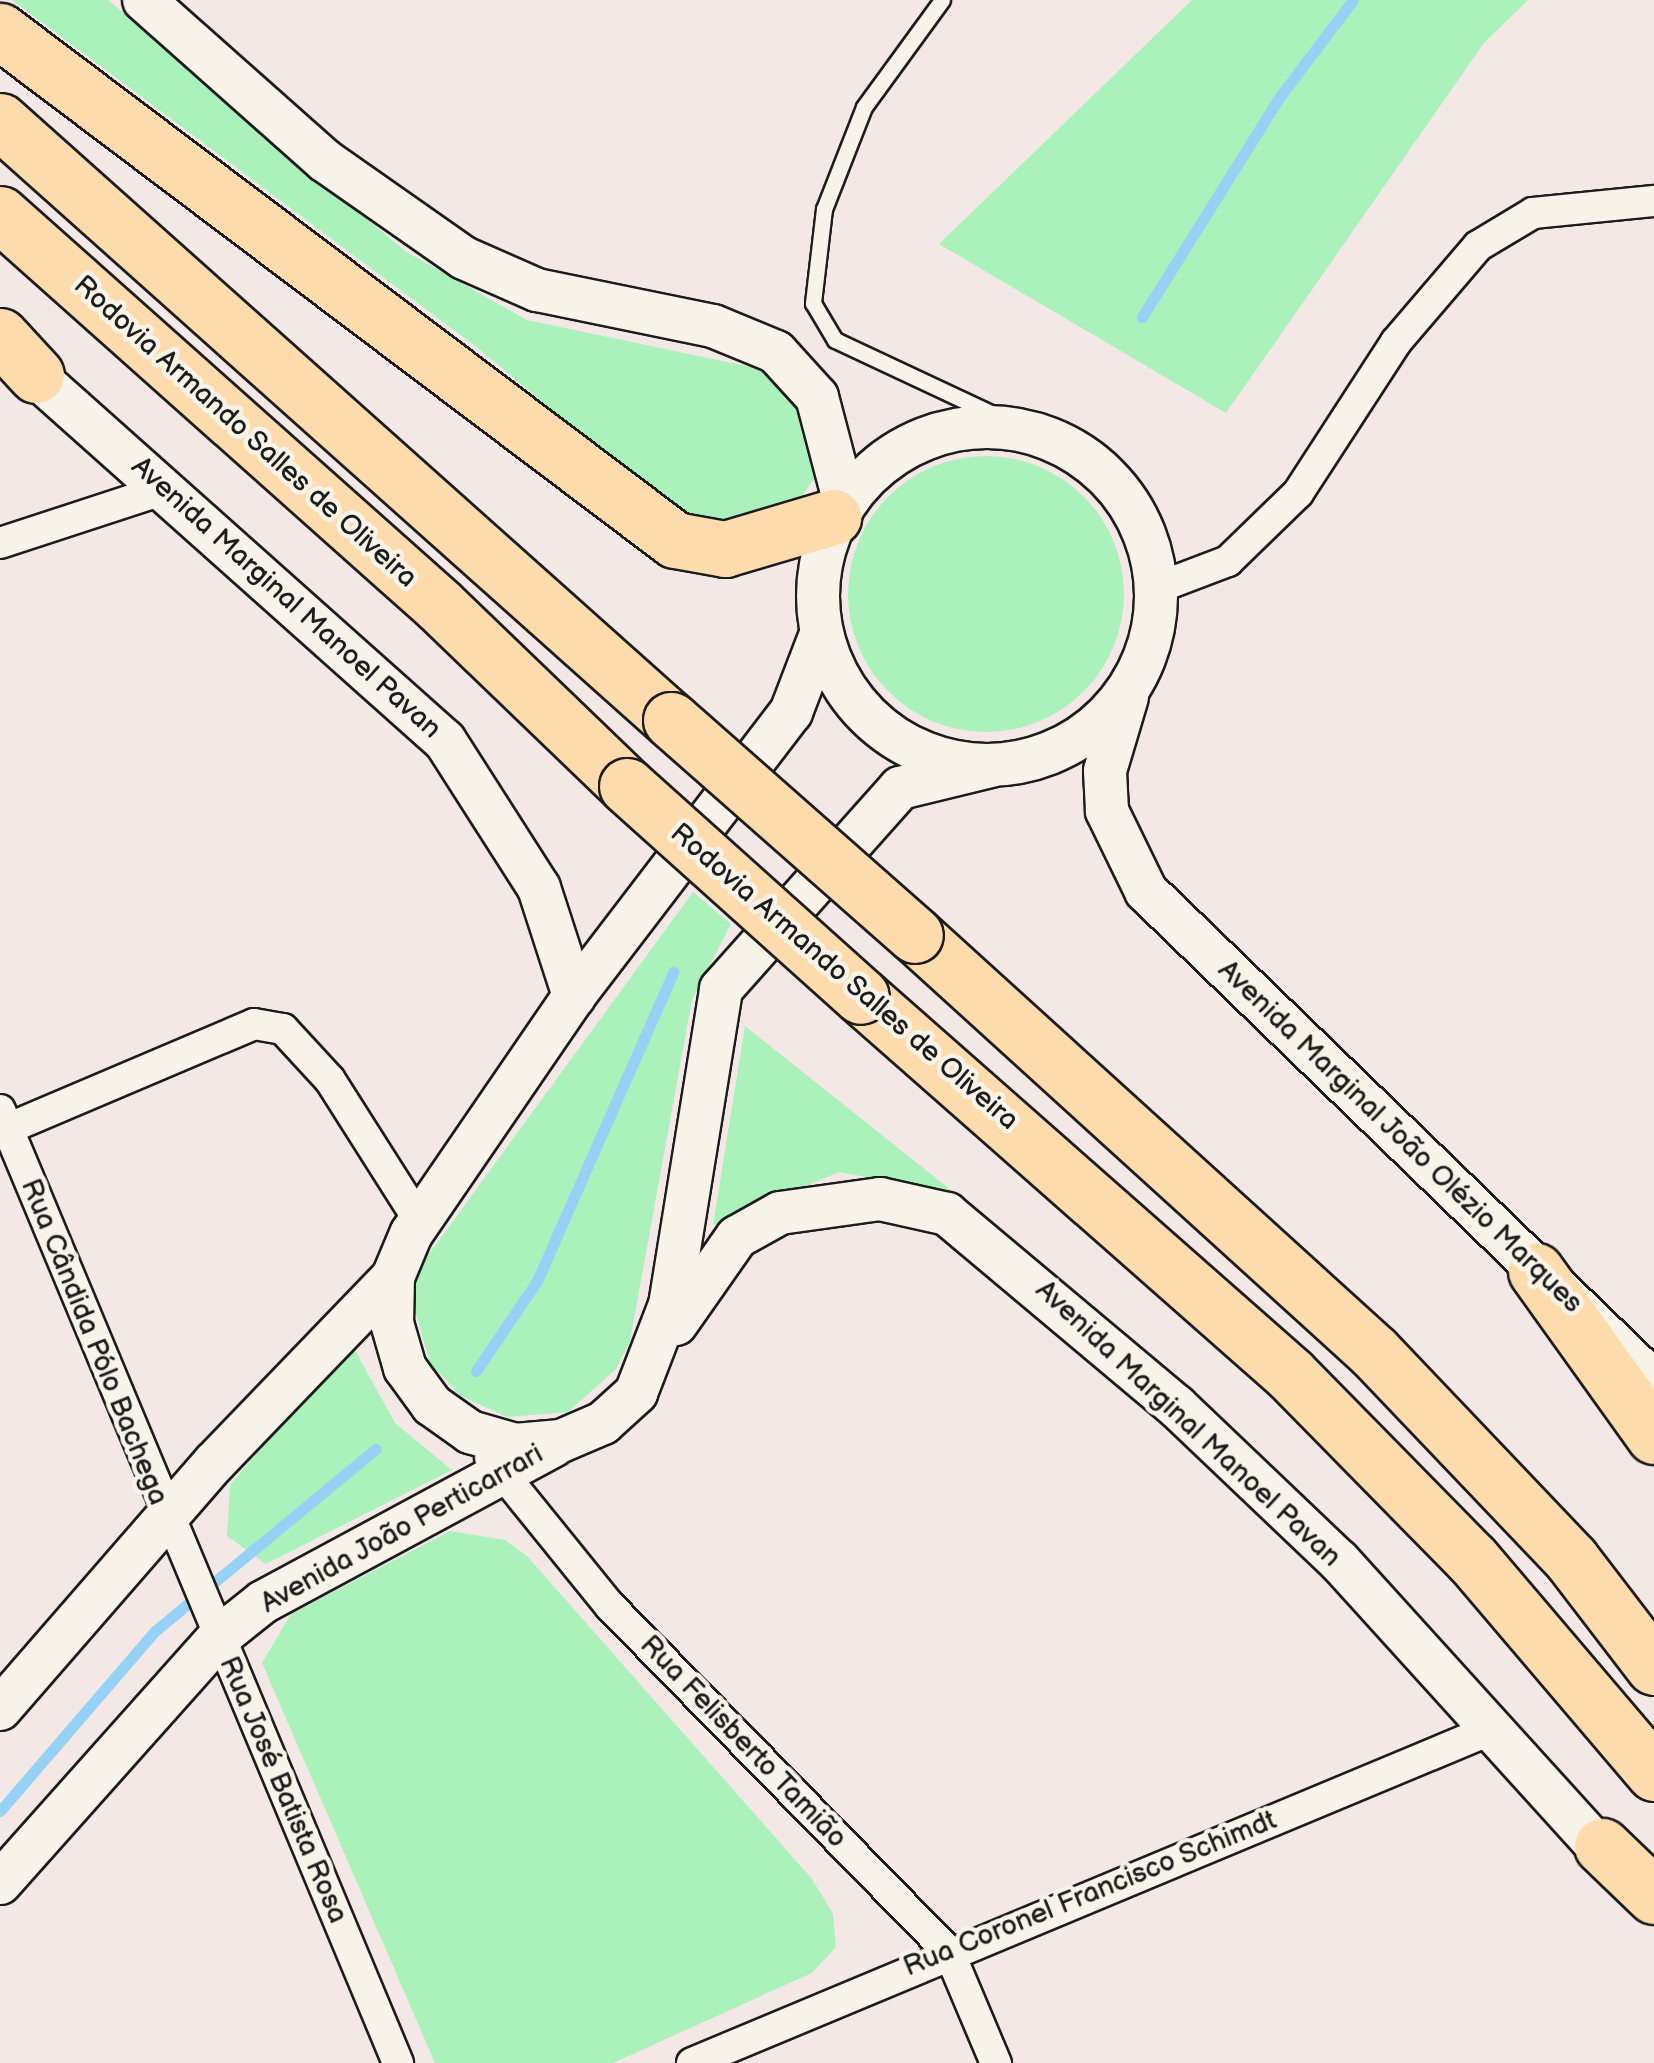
<!DOCTYPE html>
<html>
<head>
<meta charset="utf-8">
<style>
	body { margin:0 }
	#map { position:relative; width:1654px; height:2063px; overflow:hidden; background:#f4e8e7; font-family:"Balsamiq Sans",sans-serif }
	div>[style] { position:absolute }
	.green>* { inset:0; background:#abf1bc }
	.round { border-radius:50% }
	.stream>* { height:11px; margin:-5.5px; padding:0 5.5px; transform-origin:5.5px; border-radius:5.5px; background:#95d2f6 }
	.roads { filter:drop-shadow(2px 0 #1c1c1c) drop-shadow(-2px 0 #1c1c1c) drop-shadow(0 2px #1c1c1c) drop-shadow(0 -2px #1c1c1c) }
	.lane>* { height:15px; margin:-7.5px; padding:0 7.5px; transform-origin:7.5px; border-radius:7.5px; background:#f7f3e8 }
	.street>* { height:30px; margin:-15px; padding:0 15px; transform-origin:15px; border-radius:15px; background:#f7f3e8 }
	.secondary>* { height:42px; margin:-21px; padding:0 21px; transform-origin:21px; border-radius:21px; background:#f7f3e8 }
	.secondary>.ring { margin:-21px; padding:0; box-sizing:content-box; background:none; border:42px solid #f7f3e8; border-radius:50% }
	.highway>* { height:55px; margin:-27.5px; padding:0 27.5px; transform-origin:27.5px; border-radius:27.5px; background:#fedbac }
	.bridges { filter:drop-shadow(2px 0 #1c1c1c) drop-shadow(-2px 0 #1c1c1c) drop-shadow(0 2px #1c1c1c) drop-shadow(0 -2px #1c1c1c) }
	.highway-bridge>* { height:55px; margin:-27.5px; padding:0 27.5px; transform-origin:27.5px; border-radius:27.5px; background:#fedbac }
	span { translate:-50% -50%; white-space:nowrap; text-align:center; line-height:1.15; -webkit-text-stroke:9px #f7f3e8; paint-order:stroke }
	.street-label { font-size:28px; color:#1c1c1c }
</style>
</head>
<body>
<div id="map">
	<div class="green">
		<div style="clip-path:polygon(12px 0,108px 0,405px 251px,527px 320px,770px 371px,815px 424px,814px 479px,792px 509px,753px 524px,703px 520px,661px 501px,479px 349px)"></div>
		<div style="clip-path:polygon(1192px 0,1528px 0,1484px 43px,1226px 413px,939px 244px)"></div>
		<div class="round" style="left:848px;top:456px;width:276px;height:276px"></div>
		<div style="clip-path:polygon(693px 892px,731px 924px,692px 1000px,630px 1341px,616px 1369px,568px 1412px,507px 1417px,461px 1396px,430px 1363px,412px 1300px,418px 1269px)"></div>
		<div style="clip-path:polygon(745px 1026px,956px 1194px,839px 1172px,713px 1225px)"></div>
		<div style="clip-path:polygon(351px 1343px,395px 1423px,452px 1470px,266px 1564px,227px 1536px,230px 1485px)"></div>
		<div style="clip-path:polygon(450px 1531px,505px 1540px,527px 1556px,812px 1879px,833px 1914px,836px 1947px,812px 1973px,613px 2063px,435px 2063px,262px 1663px,291px 1614px)"></div>
	</div>
	<div class="stream">
		<div style="left:1142px;top:317px;width:257px;rotate:-58deg"></div>
		<div style="left:1278px;top:99px;width:124px;rotate:-52.9deg"></div>
		<div style="left:476px;top:1371px;width:109px;rotate:-55.9deg"></div>
		<div style="left:537px;top:1281px;width:338px;rotate:-66.2deg"></div>
		<div style="left:0;top:1811px;width:238px;rotate:-49.3deg"></div>
		<div style="left:155px;top:1631px;width:286px;rotate:-39.5deg"></div>
	</div>
	<div class="roads">
		<div class="lane">
			<div style="left:942px;top:0;width:132px;rotate:126.1deg"></div>
			<div style="left:864px;top:107px;width:110px;rotate:111.4deg"></div>
			<div style="left:824px;top:209px;width:95px;rotate:96.7deg"></div>
			<div style="left:813px;top:303px;width:43px;rotate:59.3deg"></div>
			<div style="left:835px;top:340px;width:214px;rotate:25.1deg"></div>
		</div>
		<div class="street">
			<div style="left:0;top:543px;width:177px;rotate:-18.1deg"></div>
			<div style="left:1157px;top:588px;width:76px;rotate:-20.8deg"></div>
			<div style="left:1228px;top:561px;width:98px;rotate:-44.2deg"></div>
			<div style="left:1298px;top:493px;width:180px;rotate:-57deg"></div>
			<div style="left:1396px;top:342px;width:126px;rotate:-49.5deg"></div>
			<div style="left:1478px;top:246px;width:64px;rotate:-31deg"></div>
			<div style="left:1533px;top:213px;width:122px;rotate:-5.7deg"></div>
			<div style="left:0;top:1110px;width:1033px;rotate:67.33deg"></div>
			<div style="left:0;top:1132px;width:276px;rotate:-23deg"></div>
			<div style="left:254px;top:1024px;width:29px;rotate:10deg"></div>
			<div style="left:283px;top:1029px;width:69px;rotate:47.3deg"></div>
			<div style="left:330px;top:1080px;width:166px;rotate:57.6deg"></div>
			<div style="left:490px;top:1458px;width:191px;rotate:51deg"></div>
			<div style="left:610px;top:1606px;width:484px;rotate:45.6deg"></div>
			<div style="left:949px;top:1952px;width:121px;rotate:67.1deg"></div>
			<div style="left:692px;top:2063px;width:865px;rotate:-22.65deg"></div>
		</div>
		<div class="secondary">
			<div style="left:144px;top:0;width:241px;rotate:41.6deg"></div>
			<div style="left:324px;top:160px;width:171px;rotate:35deg"></div>
			<div style="left:464px;top:258px;width:80px;rotate:23.7deg"></div>
			<div style="left:537px;top:290px;width:180px;rotate:11.6deg"></div>
			<div style="left:713px;top:326px;width:68px;rotate:22.4deg"></div>
			<div style="left:776px;top:352px;width:61px;rotate:47.7deg"></div>
			<div style="left:817px;top:397px;width:106px;rotate:75.3deg"></div>
			<div style="left:12px;top:355px;width:580px;rotate:41.72deg"></div>
			<div style="left:445px;top:741px;width:174px;rotate:57.4deg"></div>
			<div style="left:539px;top:888px;width:114px;rotate:72deg"></div>
			<div class="ring" style="left:818px;top:427px;width:296px;height:296px"></div>
			<div style="left:821px;top:634px;width:84px;rotate:111deg"></div>
			<div style="left:791px;top:712px;width:357px;rotate:127.4deg"></div>
			<div style="left:574px;top:996px;width:288px;rotate:124.4deg"></div>
			<div style="left:411px;top:1234px;width:47px;rotate:112.7deg"></div>
			<div style="left:393px;top:1277px;width:46px;rotate:91.2deg"></div>
			<div style="left:392px;top:1323px;width:47px;rotate:73.9deg"></div>
			<div style="left:405px;top:1368px;width:46px;rotate:53.9deg"></div>
			<div style="left:432px;top:1405px;width:47px;rotate:35.4deg"></div>
			<div style="left:470px;top:1432px;width:47px;rotate:16.1deg"></div>
			<div style="left:515px;top:1445px;width:46px;rotate:-5deg"></div>
			<div style="left:561px;top:1441px;width:46px;rotate:-23.2deg"></div>
			<div style="left:603px;top:1423px;width:45px;rotate:-42.3deg"></div>
			<div style="left:636px;top:1393px;width:94px;rotate:-68.9deg"></div>
			<div style="left:670px;top:1305px;width:320px;rotate:-80.8deg"></div>
			<div style="left:721px;top:989px;width:269px;rotate:-48.3deg"></div>
			<div style="left:900px;top:788px;width:94px;rotate:-13.6deg"></div>
			<div style="left:1127px;top:697px;width:77px;rotate:106.6deg"></div>
			<div style="left:1105px;top:771px;width:40px;rotate:87.1deg"></div>
			<div style="left:1107px;top:811px;width:89px;rotate:64deg"></div>
			<div style="left:1146px;top:891px;width:707px;rotate:44.03deg"></div>
			<div style="left:676px;top:1324px;width:106px;rotate:-55deg"></div>
			<div style="left:737px;top:1237px;width:49px;rotate:-29.2deg"></div>
			<div style="left:780px;top:1213px;width:101px;rotate:-8deg"></div>
			<div style="left:880px;top:1199px;width:69px;rotate:12.6deg"></div>
			<div style="left:947px;top:1214px;width:299px;rotate:40deg"></div>
			<div style="left:1176px;top:1406px;width:225px;rotate:43.6deg"></div>
			<div style="left:1339px;top:1561px;width:418px;rotate:47.8deg"></div>
			<div style="left:0;top:1709px;width:327px;rotate:-49deg"></div>
			<div style="left:215px;top:1462px;width:257px;rotate:-46.1deg"></div>
			<div style="left:0;top:1883px;width:329px;rotate:-48.3deg"></div>
			<div style="left:219px;top:1637px;width:56px;rotate:-38.5deg"></div>
			<div style="left:263px;top:1602px;width:329px;rotate:-28.3deg"></div>
		</div>
		<div class="highway">
			<div style="left:0;top:31px;width:845px;rotate:37.02deg"></div>
			<div style="left:675px;top:540px;width:51px;rotate:10.2deg"></div>
			<div style="left:725px;top:549px;width:113px;rotate:-16.5deg"></div>
			<div style="left:0;top:121px;width:899px;rotate:41.76deg"></div>
			<div style="left:0;top:214px;width:588px;rotate:41.69deg"></div>
			<div style="left:439px;top:605px;width:261px;rotate:43.9deg"></div>
			<div style="left:0;top:336px;width:53px;rotate:47.3deg"></div>
			<div style="left:915px;top:935px;width:620px;rotate:42.26deg"></div>
			<div style="left:1374px;top:1352px;width:286px;rotate:46.4deg"></div>
			<div style="left:1571px;top:1559px;width:136px;rotate:52.5deg"></div>
			<div style="left:861px;top:996px;width:572px;rotate:41.38deg"></div>
			<div style="left:1290px;top:1374px;width:260px;rotate:45.5deg"></div>
			<div style="left:1472px;top:1559px;width:281px;rotate:49.6deg"></div>
			<div style="left:1536px;top:1271px;width:203px;rotate:54.4deg"></div>
			<div style="left:1602px;top:1846px;width:72px;rotate:43.9deg"></div>
		</div>
	</div>
	<div class="bridges">
		<div class="highway-bridge">
			<div style="left:671px;top:720px;width:325px;rotate:41.4deg"></div>
			<div style="left:627px;top:786px;width:314px;rotate:41.9deg"></div>
		</div>
	</div>
	<div class="street-label">
		<span style="left:245px;top:432px;rotate:42deg">Rodovia Armando Salles de Oliveira</span>
		<span style="left:286px;top:598px;rotate:42deg">Avenida Marginal Manoel Pavan</span>
		<span style="left:844px;top:977px;rotate:41deg">Rodovia Armando Salles de Oliveira</span>
		<span style="left:1400px;top:1137px;rotate:44deg">Avenida Marginal João Olézio Marques</span>
		<span style="left:94px;top:1342px;rotate:68deg">Rua Cândida Pólo Bachega</span>
		<span style="left:1188px;top:1424px;rotate:43deg">Avenida Marginal Manoel Pavan</span>
		<span style="left:402px;top:1529px;rotate:-29deg">Avenida João Perticarrari</span>
		<span style="left:743px;top:1742px;rotate:46deg">Rua Felisberto Tamião</span>
		<span style="left:283px;top:1790px;rotate:67deg">Rua José Batista Rosa</span>
		<span style="left:1090px;top:1894px;rotate:-22deg">Rua Coronel Francisco Schimdt</span>
	</div>
</div>
</body>
</html>
